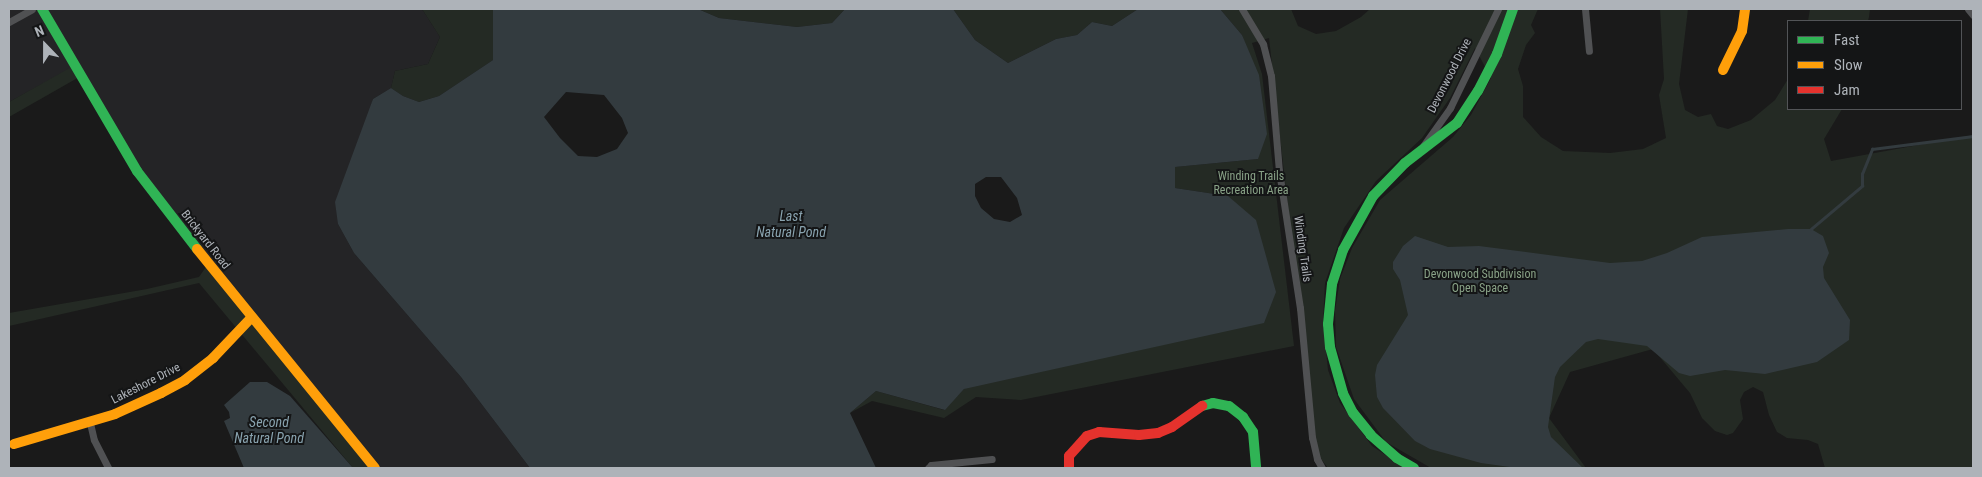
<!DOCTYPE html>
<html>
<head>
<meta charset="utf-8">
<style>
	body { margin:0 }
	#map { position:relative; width:1982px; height:477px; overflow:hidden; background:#1a1a1a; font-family:"Roboto Condensed",sans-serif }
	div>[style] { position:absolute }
	.built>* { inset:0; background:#242426 }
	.green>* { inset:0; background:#242a24 }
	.water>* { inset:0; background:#333b3f }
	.stream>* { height:2.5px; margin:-1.25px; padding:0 1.25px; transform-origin:1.25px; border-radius:1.25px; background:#333b3f }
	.street>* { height:7px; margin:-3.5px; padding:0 3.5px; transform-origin:3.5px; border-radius:3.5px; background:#505153 }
	.fast>* { height:10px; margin:-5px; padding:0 5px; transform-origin:5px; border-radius:5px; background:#30b455 }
	.slow>* { height:10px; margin:-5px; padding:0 5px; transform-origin:5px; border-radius:5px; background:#ff9f0a }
	.jam>* { height:10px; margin:-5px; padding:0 5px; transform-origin:5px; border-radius:5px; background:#e5322d }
	span { translate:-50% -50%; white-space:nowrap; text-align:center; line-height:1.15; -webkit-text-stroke:4px #141516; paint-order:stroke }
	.street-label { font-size:12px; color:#aeb3b9 }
	.park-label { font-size:12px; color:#89a287 }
	.water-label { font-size:14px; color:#89a3af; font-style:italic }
	.frame { position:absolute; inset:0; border:10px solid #aeb3b9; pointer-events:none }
	.legend { position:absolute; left:1787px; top:20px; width:175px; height:90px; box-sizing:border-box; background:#141516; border:1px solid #525457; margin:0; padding:6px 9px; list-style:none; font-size:15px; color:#aeb3b9 }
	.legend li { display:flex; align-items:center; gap:10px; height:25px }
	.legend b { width:25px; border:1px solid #525457 }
	.north { position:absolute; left:20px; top:20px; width:50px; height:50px; -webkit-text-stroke:4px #141516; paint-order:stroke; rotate:338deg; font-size:14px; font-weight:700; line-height:20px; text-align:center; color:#aeb3b9 }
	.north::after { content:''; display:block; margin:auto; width:18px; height:22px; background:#aeb3b9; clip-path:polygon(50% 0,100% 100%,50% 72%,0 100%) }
</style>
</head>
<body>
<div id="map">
	<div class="built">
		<div style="clip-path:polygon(9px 9px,422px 9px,440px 37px,428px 64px,395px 71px,391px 88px,373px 99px,338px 224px,354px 253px,461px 377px,530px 468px,375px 468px,137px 171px,75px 66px,9px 102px)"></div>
	</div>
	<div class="green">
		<div style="clip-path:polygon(422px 9px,493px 9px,493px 60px,439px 96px,419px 102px,403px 96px,391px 88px,395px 71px,428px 64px,440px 37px)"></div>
		<div style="clip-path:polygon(698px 9px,845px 9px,832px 23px,797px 27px,719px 18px)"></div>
		<div style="clip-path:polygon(953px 9px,1138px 9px,1112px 26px,1092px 22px,1077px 35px,1056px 39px,1008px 63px,975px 40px)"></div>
		<div style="clip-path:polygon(1220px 9px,1291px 9px,1298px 26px,1316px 34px,1336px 31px,1361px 17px,1370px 9px,1538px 9px,1531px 25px,1535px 33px,1526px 45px,1518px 69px,1523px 86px,1523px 117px,1541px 137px,1563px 151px,1610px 153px,1643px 149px,1666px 138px,1659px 95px,1664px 79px,1660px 9px,1688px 9px,1679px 84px,1685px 110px,1698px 117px,1711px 114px,1717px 126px,1728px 129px,1751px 120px,1775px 100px,1788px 79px,1788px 109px,1842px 109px,1824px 139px,1831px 161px,1973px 135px,1973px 468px,1825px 468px,1818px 444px,1808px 440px,1787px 438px,1777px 432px,1769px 415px,1763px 392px,1753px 387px,1744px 392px,1740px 400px,1743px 419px,1733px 433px,1727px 435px,1715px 431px,1702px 418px,1690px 393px,1653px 349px,1570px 372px,1549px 418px,1586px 468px,1431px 468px,1386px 442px,1354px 399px,1336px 347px,1335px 311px,1340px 279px,1352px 248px,1380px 200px,1453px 137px,1471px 115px,1491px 78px,1475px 48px,1450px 98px,1422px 138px,1376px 181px,1344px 228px,1325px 283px,1323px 321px,1328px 370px,1340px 403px,1372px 446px,1405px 468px,1328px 468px,1318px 455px,1311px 413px,1269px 38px,1252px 43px,1262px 74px,1294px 346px,1021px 400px,976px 397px,944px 418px,872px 401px,850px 413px,876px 391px,944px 410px,964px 389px,1228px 196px,1175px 188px,1175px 167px,1258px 159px,1242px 35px)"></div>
		<div style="clip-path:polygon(1810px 9px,1870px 9px,1869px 17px,1868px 21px,1808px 21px)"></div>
		<div style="clip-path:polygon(75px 65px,81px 76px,9px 117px,9px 102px)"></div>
		<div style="clip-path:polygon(208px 264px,375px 468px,353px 468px,199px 283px,9px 326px,9px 313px,147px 289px,199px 277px)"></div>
	</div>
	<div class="water">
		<div style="clip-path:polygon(evenodd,493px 9px,698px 9px,719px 18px,797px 27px,832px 23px,845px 9px,953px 9px,975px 40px,1008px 63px,1056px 39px,1077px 35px,1092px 22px,1112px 26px,1138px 9px,1220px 9px,1242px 35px,1259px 75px,1267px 134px,1258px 159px,1175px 167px,1175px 188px,1228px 196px,1256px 220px,1276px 292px,1264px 323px,964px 389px,945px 410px,876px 391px,850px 413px,876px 468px,530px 468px,461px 377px,354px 253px,338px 224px,335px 202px,373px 99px,391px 88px,403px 96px,419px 102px,439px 96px,493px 60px,493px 9px,566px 92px,604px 95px,622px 118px,628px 133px,617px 149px,597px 157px,578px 156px,560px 138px,544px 117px,566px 92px,493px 9px,986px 177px,1001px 177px,1017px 198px,1022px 215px,1010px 222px,994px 219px,981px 208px,975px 196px,975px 184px,986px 177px)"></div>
		<div style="clip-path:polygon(1788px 229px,1811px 229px,1823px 236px,1829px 253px,1823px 267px,1824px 278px,1850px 320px,1849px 340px,1817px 362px,1765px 374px,1725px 370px,1690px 376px,1679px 373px,1647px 346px,1598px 339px,1586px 342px,1560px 367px,1555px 377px,1548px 427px,1551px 437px,1583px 468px,1517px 468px,1481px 463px,1430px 449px,1415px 441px,1383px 408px,1377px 397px,1375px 375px,1377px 365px,1408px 315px,1400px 280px,1393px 269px,1393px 262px,1403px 246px,1415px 236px,1448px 247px,1479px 246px,1610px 263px,1642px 261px,1667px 253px,1702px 237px)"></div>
		<div style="clip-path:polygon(250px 382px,267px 382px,290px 396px,353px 468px,244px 468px,224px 421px,230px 418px,229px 412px,224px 405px)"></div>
	</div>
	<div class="stream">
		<div style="left:1811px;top:229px;width:67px;rotate:-40.1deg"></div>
		<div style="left:1862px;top:186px;width:12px;rotate:-90deg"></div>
		<div style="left:1862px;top:174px;width:27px;rotate:-68deg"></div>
		<div style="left:1872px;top:149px;width:102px;rotate:-7.3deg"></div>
	</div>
	<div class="street">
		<div style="left:1242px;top:9px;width:41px;rotate:59deg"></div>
		<div style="left:1263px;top:44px;width:33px;rotate:76deg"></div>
		<div style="left:1271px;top:76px;width:95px;rotate:85.2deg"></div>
		<div style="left:1279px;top:171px;width:139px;rotate:81.3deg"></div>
		<div style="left:1300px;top:308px;width:130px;rotate:84.7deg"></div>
		<div style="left:1312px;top:437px;width:23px;rotate:77deg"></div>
		<div style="left:1317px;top:459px;width:10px;rotate:61deg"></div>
		<div style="left:1585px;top:9px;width:42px;rotate:84.6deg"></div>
		<div style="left:1968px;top:9px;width:8px;rotate:50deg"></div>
		<div style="left:9px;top:22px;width:26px;rotate:-29deg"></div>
		<div style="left:1423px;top:146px;width:47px;rotate:-54.6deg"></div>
		<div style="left:1450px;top:108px;width:110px;rotate:-64.1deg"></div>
		<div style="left:90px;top:423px;width:17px;rotate:77deg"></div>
		<div style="left:94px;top:440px;width:31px;rotate:63deg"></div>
		<div style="left:928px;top:468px;width:4px;rotate:-45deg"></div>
		<div style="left:931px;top:465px;width:61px;rotate:-5.6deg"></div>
	</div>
	<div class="fast">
		<div style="left:42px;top:9px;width:188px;rotate:59.6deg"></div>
		<div style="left:137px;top:171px;width:98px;rotate:52.4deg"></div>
		<div style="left:1202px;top:406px;width:11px;rotate:-15deg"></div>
		<div style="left:1213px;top:403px;width:16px;rotate:11deg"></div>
		<div style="left:1229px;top:406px;width:18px;rotate:38deg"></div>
		<div style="left:1243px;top:417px;width:18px;rotate:56deg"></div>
		<div style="left:1253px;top:432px;width:36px;rotate:85deg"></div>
		<div style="left:1414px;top:468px;width:20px;rotate:-150deg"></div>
		<div style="left:1397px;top:458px;width:35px;rotate:-139deg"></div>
		<div style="left:1371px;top:435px;width:28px;rotate:-129deg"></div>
		<div style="left:1353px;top:413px;width:22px;rotate:-117deg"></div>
		<div style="left:1343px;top:393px;width:48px;rotate:-105.8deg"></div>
		<div style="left:1330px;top:347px;width:23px;rotate:-95deg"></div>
		<div style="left:1328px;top:324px;width:40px;rotate:-84.3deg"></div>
		<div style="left:1332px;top:284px;width:36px;rotate:-72deg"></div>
		<div style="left:1343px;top:250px;width:62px;rotate:-60.9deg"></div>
		<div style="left:1373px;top:196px;width:46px;rotate:-45.9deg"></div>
		<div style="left:1405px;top:163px;width:66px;rotate:-37.6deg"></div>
		<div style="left:1457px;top:123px;width:38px;rotate:-57deg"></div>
		<div style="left:1478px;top:91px;width:42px;rotate:-62.8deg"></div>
		<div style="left:1497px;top:54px;width:48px;rotate:-70.4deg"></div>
	</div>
	<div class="slow">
		<div style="left:1723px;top:70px;width:43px;rotate:-64deg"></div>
		<div style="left:1742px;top:31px;width:22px;rotate:-82deg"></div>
		<div style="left:197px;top:249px;width:282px;rotate:50.9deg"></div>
		<div style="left:14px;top:444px;width:105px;rotate:-16.5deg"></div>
		<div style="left:115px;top:414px;width:51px;rotate:-24.5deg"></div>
		<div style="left:161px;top:393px;width:27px;rotate:-28deg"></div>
		<div style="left:185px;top:380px;width:36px;rotate:-38deg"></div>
		<div style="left:213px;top:358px;width:55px;rotate:-46.5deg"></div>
	</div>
	<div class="jam">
		<div style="left:1069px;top:468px;width:12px;rotate:-90deg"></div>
		<div style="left:1069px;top:456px;width:27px;rotate:-48deg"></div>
		<div style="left:1087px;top:436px;width:13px;rotate:-18deg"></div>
		<div style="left:1099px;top:432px;width:40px;rotate:4.3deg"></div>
		<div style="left:1139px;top:435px;width:19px;rotate:-6deg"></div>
		<div style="left:1158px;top:433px;width:15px;rotate:-23deg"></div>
		<div style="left:1172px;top:427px;width:37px;rotate:-35deg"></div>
	</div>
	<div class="street-label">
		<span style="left:1450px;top:76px;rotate:-63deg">Devonwood Drive</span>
		<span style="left:205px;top:240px;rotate:52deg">Brickyard Road</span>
		<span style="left:1302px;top:249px;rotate:82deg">Winding Trails</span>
		<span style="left:146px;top:384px;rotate:-27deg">Lakeshore Drive</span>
	</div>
	<div class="park-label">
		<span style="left:1251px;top:184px">Winding Trails<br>Recreation Area</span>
		<span style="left:1480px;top:282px">Devonwood Subdivision<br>Open Space</span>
	</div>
	<div class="water-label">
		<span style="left:791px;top:224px">Last<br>Natural Pond</span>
		<span style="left:269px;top:430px">Second<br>Natural Pond</span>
	</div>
	<div class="frame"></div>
	<ul class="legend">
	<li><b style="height:6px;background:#30b455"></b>Fast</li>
	<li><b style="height:6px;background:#ff9f0a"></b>Slow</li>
	<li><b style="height:6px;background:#e5322d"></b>Jam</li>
	</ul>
	<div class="north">N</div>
</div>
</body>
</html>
